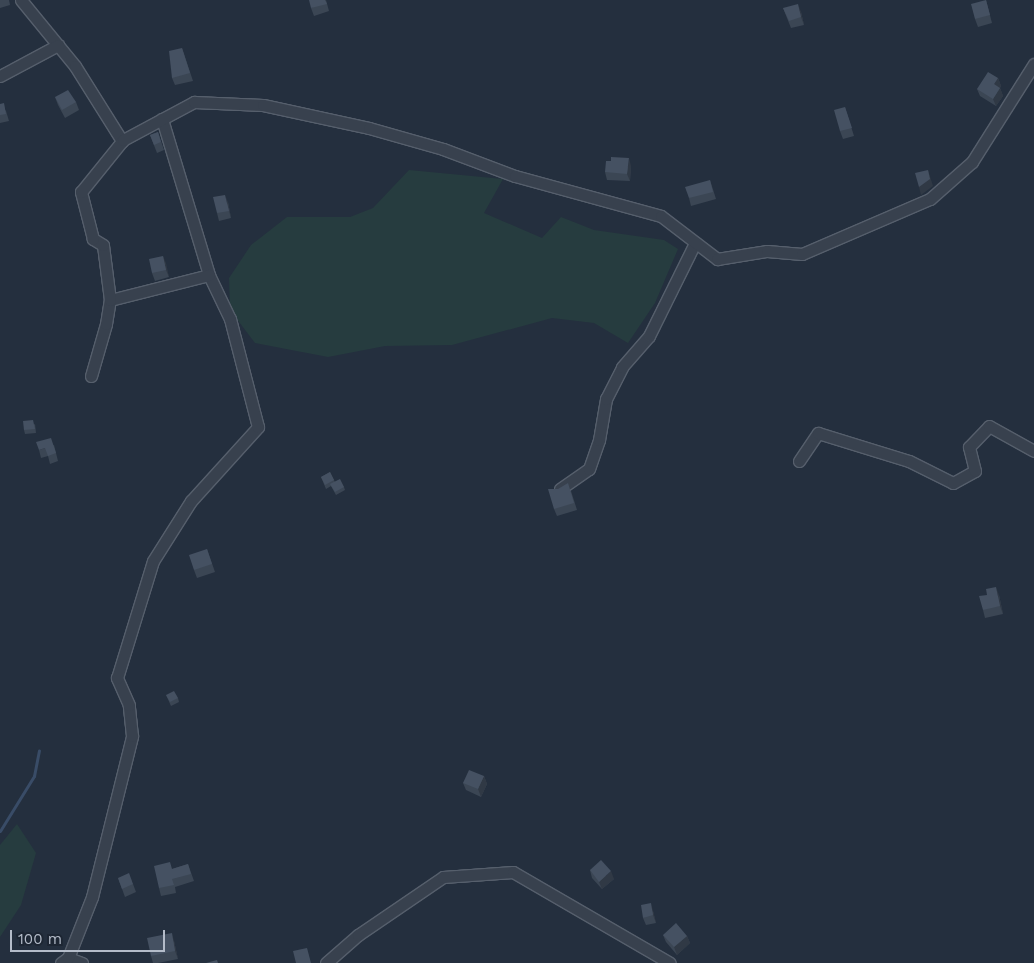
<!DOCTYPE html>
<html>
<head>
<meta charset="utf-8">
<style>
	body { margin:0 }
	#map { position:relative; width:1034px; height:963px; overflow:hidden; background:#242f3e; font-family:"Work Sans",sans-serif }
	div>[style] { position:absolute }
	.green>* { inset:0; background:#263c3f }
	.stream>* { height:3px; margin:-1.5px; padding:0 1.5px; transform-origin:1.5px; border-radius:1.5px; background:#394c67 }
	.roads { filter:drop-shadow(1px 0 #565f6c) drop-shadow(-1px 0 #565f6c) drop-shadow(0 1px #565f6c) drop-shadow(0 -1px #565f6c) }
	.street>* { height:11px; margin:-5.5px; padding:0 5.5px; transform-origin:5.5px; border-radius:5.5px; background:#38414e }
	.wall>* { inset:0; background:#3b4654 }
	.shaded-wall>* { inset:0; background:#303945 }
	.building>* { inset:0; background:#455162 }
	span { translate:-50% -50%; white-space:nowrap; text-align:center; line-height:1.15; -webkit-text-stroke:4.5px #1d2633; paint-order:stroke }
	.scale { position:absolute; left:10px; top:930px; width:155px; height:22px; box-sizing:border-box; border:2px solid #b4bcc9; border-top:0; padding-left:6px; font-size:15px; line-height:18px; white-space:nowrap; color:#b4bcc9; -webkit-text-stroke:4px #1d2633; paint-order:stroke }
</style>
</head>
<body>
<div id="map">
	<div class="green">
		<div style="clip-path:polygon(409px 170px,503px 179px,484px 213px,542px 238px,561px 217px,594px 230px,664px 240px,678px 249px,655px 303px,628px 343px,594px 323px,552px 318px,452px 345px,385px 346px,328px 357px,255px 343px,230px 310px,229px 278px,251px 245px,287px 217px,350px 217px,373px 208px)"></div>
		<div style="clip-path:polygon(17px 824px,36px 853px,21px 905px,0 937px,0 845px)"></div>
	</div>
	<div class="stream">
		<div style="left:0;top:831px;width:65px;rotate:-58.3deg"></div>
		<div style="left:34px;top:776px;width:26px;rotate:-79deg"></div>
	</div>
	<div class="roads">
		<div class="street">
			<div style="left:21px;top:0;width:85px;rotate:50.7deg"></div>
			<div style="left:75px;top:66px;width:89px;rotate:57.9deg"></div>
			<div style="left:0;top:76px;width:66px;rotate:-28.1deg"></div>
			<div style="left:162px;top:119px;width:163px;rotate:73.2deg"></div>
			<div style="left:91px;top:376px;width:54px;rotate:-73.9deg"></div>
			<div style="left:106px;top:324px;width:24px;rotate:-81deg"></div>
			<div style="left:799px;top:461px;width:34px;rotate:-56deg"></div>
			<div style="left:818px;top:433px;width:95px;rotate:17.1deg"></div>
			<div style="left:909px;top:461px;width:49px;rotate:26.6deg"></div>
			<div style="left:953px;top:483px;width:25px;rotate:-29deg"></div>
			<div style="left:975px;top:471px;width:25px;rotate:-104deg"></div>
			<div style="left:969px;top:447px;width:29px;rotate:-46deg"></div>
			<div style="left:989px;top:426px;width:51px;rotate:29.1deg"></div>
			<div style="left:560px;top:489px;width:35px;rotate:-35deg"></div>
			<div style="left:589px;top:469px;width:31px;rotate:-71deg"></div>
			<div style="left:599px;top:440px;width:42px;rotate:-80.3deg"></div>
			<div style="left:606px;top:399px;width:36px;rotate:-63deg"></div>
			<div style="left:622px;top:367px;width:41px;rotate:-48.9deg"></div>
			<div style="left:649px;top:336px;width:104px;rotate:-63.7deg"></div>
			<div style="left:68px;top:958px;width:15px;rotate:20deg"></div>
			<div style="left:61px;top:963px;width:9px;rotate:-36deg"></div>
			<div style="left:68px;top:958px;width:66px;rotate:-68.5deg"></div>
			<div style="left:92px;top:897px;width:166px;rotate:-76deg"></div>
			<div style="left:132px;top:736px;width:31px;rotate:-96deg"></div>
			<div style="left:129px;top:705px;width:30px;rotate:-114deg"></div>
			<div style="left:117px;top:678px;width:122px;rotate:-72.9deg"></div>
			<div style="left:153px;top:561px;width:71px;rotate:-57.7deg"></div>
			<div style="left:191px;top:501px;width:100px;rotate:-47.8deg"></div>
			<div style="left:258px;top:427px;width:112px;rotate:-104.5deg"></div>
			<div style="left:230px;top:319px;width:49px;rotate:-115.5deg"></div>
			<div style="left:209px;top:275px;width:102px;rotate:165.8deg"></div>
			<div style="left:110px;top:300px;width:55px;rotate:-97.3deg"></div>
			<div style="left:103px;top:245px;width:12px;rotate:-149deg"></div>
			<div style="left:93px;top:239px;width:49px;rotate:-104.3deg"></div>
			<div style="left:81px;top:192px;width:67px;rotate:-51.1deg"></div>
			<div style="left:123px;top:140px;width:81px;rotate:-28.2deg"></div>
			<div style="left:194px;top:102px;width:69px;rotate:2.5deg"></div>
			<div style="left:263px;top:105px;width:108px;rotate:12.2deg"></div>
			<div style="left:369px;top:128px;width:77px;rotate:15.8deg"></div>
			<div style="left:443px;top:149px;width:77px;rotate:20.6deg"></div>
			<div style="left:515px;top:176px;width:151px;rotate:15.3deg"></div>
			<div style="left:661px;top:216px;width:71px;rotate:37.5deg"></div>
			<div style="left:717px;top:259px;width:51px;rotate:-9.1deg"></div>
			<div style="left:767px;top:251px;width:35px;rotate:5deg"></div>
			<div style="left:802px;top:254px;width:139px;rotate:-23.3deg"></div>
			<div style="left:930px;top:199px;width:56px;rotate:-41.4deg"></div>
			<div style="left:972px;top:162px;width:116px;rotate:-57.7deg"></div>
			<div style="left:326px;top:963px;width:43px;rotate:-41.2deg"></div>
			<div style="left:358px;top:935px;width:103px;rotate:-34.3deg"></div>
			<div style="left:443px;top:877px;width:70px;rotate:-4.1deg"></div>
			<div style="left:513px;top:872px;width:181px;rotate:30.1deg"></div>
		</div>
	</div>
	<div class="wall">
		<div style="clip-path:polygon(0 0,9px 0,10px 5px,0 8px)"></div>
		<div style="clip-path:polygon(326px 0,329px 11px,314px 16px,311px 8px)"></div>
		<div style="clip-path:polygon(986px 0,992px 23px,978px 27px,975px 19px)"></div>
		<div style="clip-path:polygon(783px 8px,801px 12px,804px 25px,791px 28px)"></div>
		<div style="clip-path:polygon(182px 48px,193px 81px,175px 85px,172px 78px)"></div>
		<div style="clip-path:polygon(998px 78px,1001px 86px,1000px 88px,1003px 96px,996px 106px,980px 96px,977px 89px)"></div>
		<div style="clip-path:polygon(55px 97px,76px 102px,79px 110px,65px 118px,58px 105px)"></div>
		<div style="clip-path:polygon(0 104px,6px 111px,9px 121px,0 123px)"></div>
		<div style="clip-path:polygon(845px 107px,854px 136px,843px 139px,840px 131px)"></div>
		<div style="clip-path:polygon(158px 132px,164px 150px,157px 153px,150px 135px)"></div>
		<div style="clip-path:polygon(631px 166px,630px 181px,607px 180px,605px 172px)"></div>
		<div style="clip-path:polygon(710px 180px,716px 199px,691px 206px,689px 198px)"></div>
		<div style="clip-path:polygon(228px 202px,231px 218px,219px 221px,217px 213px)"></div>
		<div style="clip-path:polygon(163px 256px,169px 277px,155px 281px,152px 273px)"></div>
		<div style="clip-path:polygon(35px 424px,36px 433px,25px 434px,24px 430px)"></div>
		<div style="clip-path:polygon(54px 445px,58px 461px,50px 464px,48px 456px,41px 458px,39px 450px)"></div>
		<div style="clip-path:polygon(330px 472px,335px 482px,344px 487px,345px 490px,336px 495px,331px 486px,326px 489px,321px 477px)"></div>
		<div style="clip-path:polygon(558px 489px,571px 491px,577px 510px,557px 516px,554px 509px)"></div>
		<div style="clip-path:polygon(207px 549px,215px 572px,197px 578px,194px 570px)"></div>
		<div style="clip-path:polygon(999px 595px,1003px 614px,985px 618px,983px 610px)"></div>
		<div style="clip-path:polygon(166px 695px,178px 698px,179px 702px,171px 706px)"></div>
		<div style="clip-path:polygon(484px 776px,487px 784px,481px 797px,466px 790px,463px 783px)"></div>
		<div style="clip-path:polygon(188px 864px,194px 881px,175px 887px,176px 893px,161px 896px,159px 888px,172px 869px)"></div>
		<div style="clip-path:polygon(590px 870px,614px 879px,602px 889px,592px 878px)"></div>
		<div style="clip-path:polygon(118px 878px,133px 884px,136px 892px,125px 897px)"></div>
		<div style="clip-path:polygon(653px 911px,656px 923px,646px 925px,643px 918px)"></div>
		<div style="clip-path:polygon(663px 935px,687px 936px,690px 943px,677px 955px,666px 942px)"></div>
		<div style="clip-path:polygon(174px 941px,178px 959px,158px 963px,153px 963px,151px 956px)"></div>
	</div>
	<div class="shaded-wall">
		<div style="clip-path:polygon(798px 4px,801px 12px,804px 25px,801px 17px)"></div>
		<div style="clip-path:polygon(998px 78px,1001px 86px,997px 92px,994px 84px)"></div>
		<div style="clip-path:polygon(1000px 88px,1003px 96px,996px 106px,993px 99px)"></div>
		<div style="clip-path:polygon(629px 158px,631px 166px,630px 181px,627px 174px)"></div>
		<div style="clip-path:polygon(928px 170px,933px 186px,921px 195px,919px 187px)"></div>
		<div style="clip-path:polygon(225px 195px,228px 202px,231px 218px,229px 211px)"></div>
		<div style="clip-path:polygon(163px 256px,166px 263px,169px 277px,166px 270px)"></div>
		<div style="clip-path:polygon(996px 587px,999px 595px,1003px 614px,1000px 606px)"></div>
		<div style="clip-path:polygon(484px 776px,487px 784px,481px 797px,478px 789px)"></div>
		<div style="clip-path:polygon(611px 871px,614px 879px,602px 889px,599px 882px)"></div>
		<div style="clip-path:polygon(651px 903px,656px 923px,653px 915px)"></div>
		<div style="clip-path:polygon(172px 933px,174px 941px,178px 959px,175px 951px)"></div>
		<div style="clip-path:polygon(687px 936px,690px 943px,677px 955px,674px 947px)"></div>
	</div>
	<div class="building">
		<div style="clip-path:polygon(309px 0,325px 0,327px 4px,311px 8px)"></div>
		<div style="clip-path:polygon(986px 0,990px 15px,975px 19px,971px 4px)"></div>
		<div style="clip-path:polygon(798px 4px,801px 17px,789px 21px,783px 8px)"></div>
		<div style="clip-path:polygon(182px 48px,190px 73px,172px 78px,169px 51px)"></div>
		<div style="clip-path:polygon(988px 72px,998px 78px,994px 84px,1000px 88px,993px 99px,977px 89px)"></div>
		<div style="clip-path:polygon(68px 90px,76px 102px,62px 110px,55px 97px)"></div>
		<div style="clip-path:polygon(4px 103px,6px 114px,0 115px,0 104px)"></div>
		<div style="clip-path:polygon(845px 107px,852px 128px,840px 131px,834px 110px)"></div>
		<div style="clip-path:polygon(158px 132px,161px 142px,154px 145px,150px 135px)"></div>
		<div style="clip-path:polygon(611px 157px,629px 158px,627px 174px,605px 172px,606px 161px,611px 161px)"></div>
		<div style="clip-path:polygon(928px 170px,930px 179px,919px 187px,915px 173px)"></div>
		<div style="clip-path:polygon(710px 180px,713px 192px,689px 198px,685px 187px)"></div>
		<div style="clip-path:polygon(225px 195px,229px 211px,217px 213px,213px 197px)"></div>
		<div style="clip-path:polygon(163px 256px,166px 270px,152px 273px,149px 259px)"></div>
		<div style="clip-path:polygon(33px 420px,35px 429px,24px 430px,23px 421px)"></div>
		<div style="clip-path:polygon(51px 438px,56px 453px,48px 456px,45px 448px,39px 450px,36px 442px)"></div>
		<div style="clip-path:polygon(330px 472px,334px 480px,325px 485px,321px 477px)"></div>
		<div style="clip-path:polygon(340px 479px,344px 487px,335px 492px,330px 484px)"></div>
		<div style="clip-path:polygon(568px 483px,574px 503px,554px 509px,548px 489px,558px 489px)"></div>
		<div style="clip-path:polygon(207px 549px,212px 564px,194px 570px,189px 555px)"></div>
		<div style="clip-path:polygon(996px 587px,1000px 606px,983px 610px,979px 596px,987px 595px,986px 589px)"></div>
		<div style="clip-path:polygon(174px 691px,178px 698px,170px 702px,166px 695px)"></div>
		<div style="clip-path:polygon(469px 770px,484px 776px,478px 789px,463px 783px)"></div>
		<div style="clip-path:polygon(601px 860px,611px 871px,599px 882px,590px 870px)"></div>
		<div style="clip-path:polygon(170px 862px,172px 869px,188px 864px,191px 874px,172px 879px,174px 885px,159px 888px,154px 866px)"></div>
		<div style="clip-path:polygon(129px 873px,133px 884px,122px 889px,118px 878px)"></div>
		<div style="clip-path:polygon(651px 903px,653px 915px,643px 918px,641px 905px)"></div>
		<div style="clip-path:polygon(676px 923px,687px 936px,674px 947px,663px 935px)"></div>
		<div style="clip-path:polygon(172px 933px,175px 951px,151px 956px,147px 938px)"></div>
		<div style="clip-path:polygon(307px 948px,311px 963px,296px 963px,293px 951px)"></div>
		<div style="clip-path:polygon(217px 960px,218px 963px,206px 963px)"></div>
	</div>
	<div class="scale">100 m</div>
</div>
</body>
</html>
